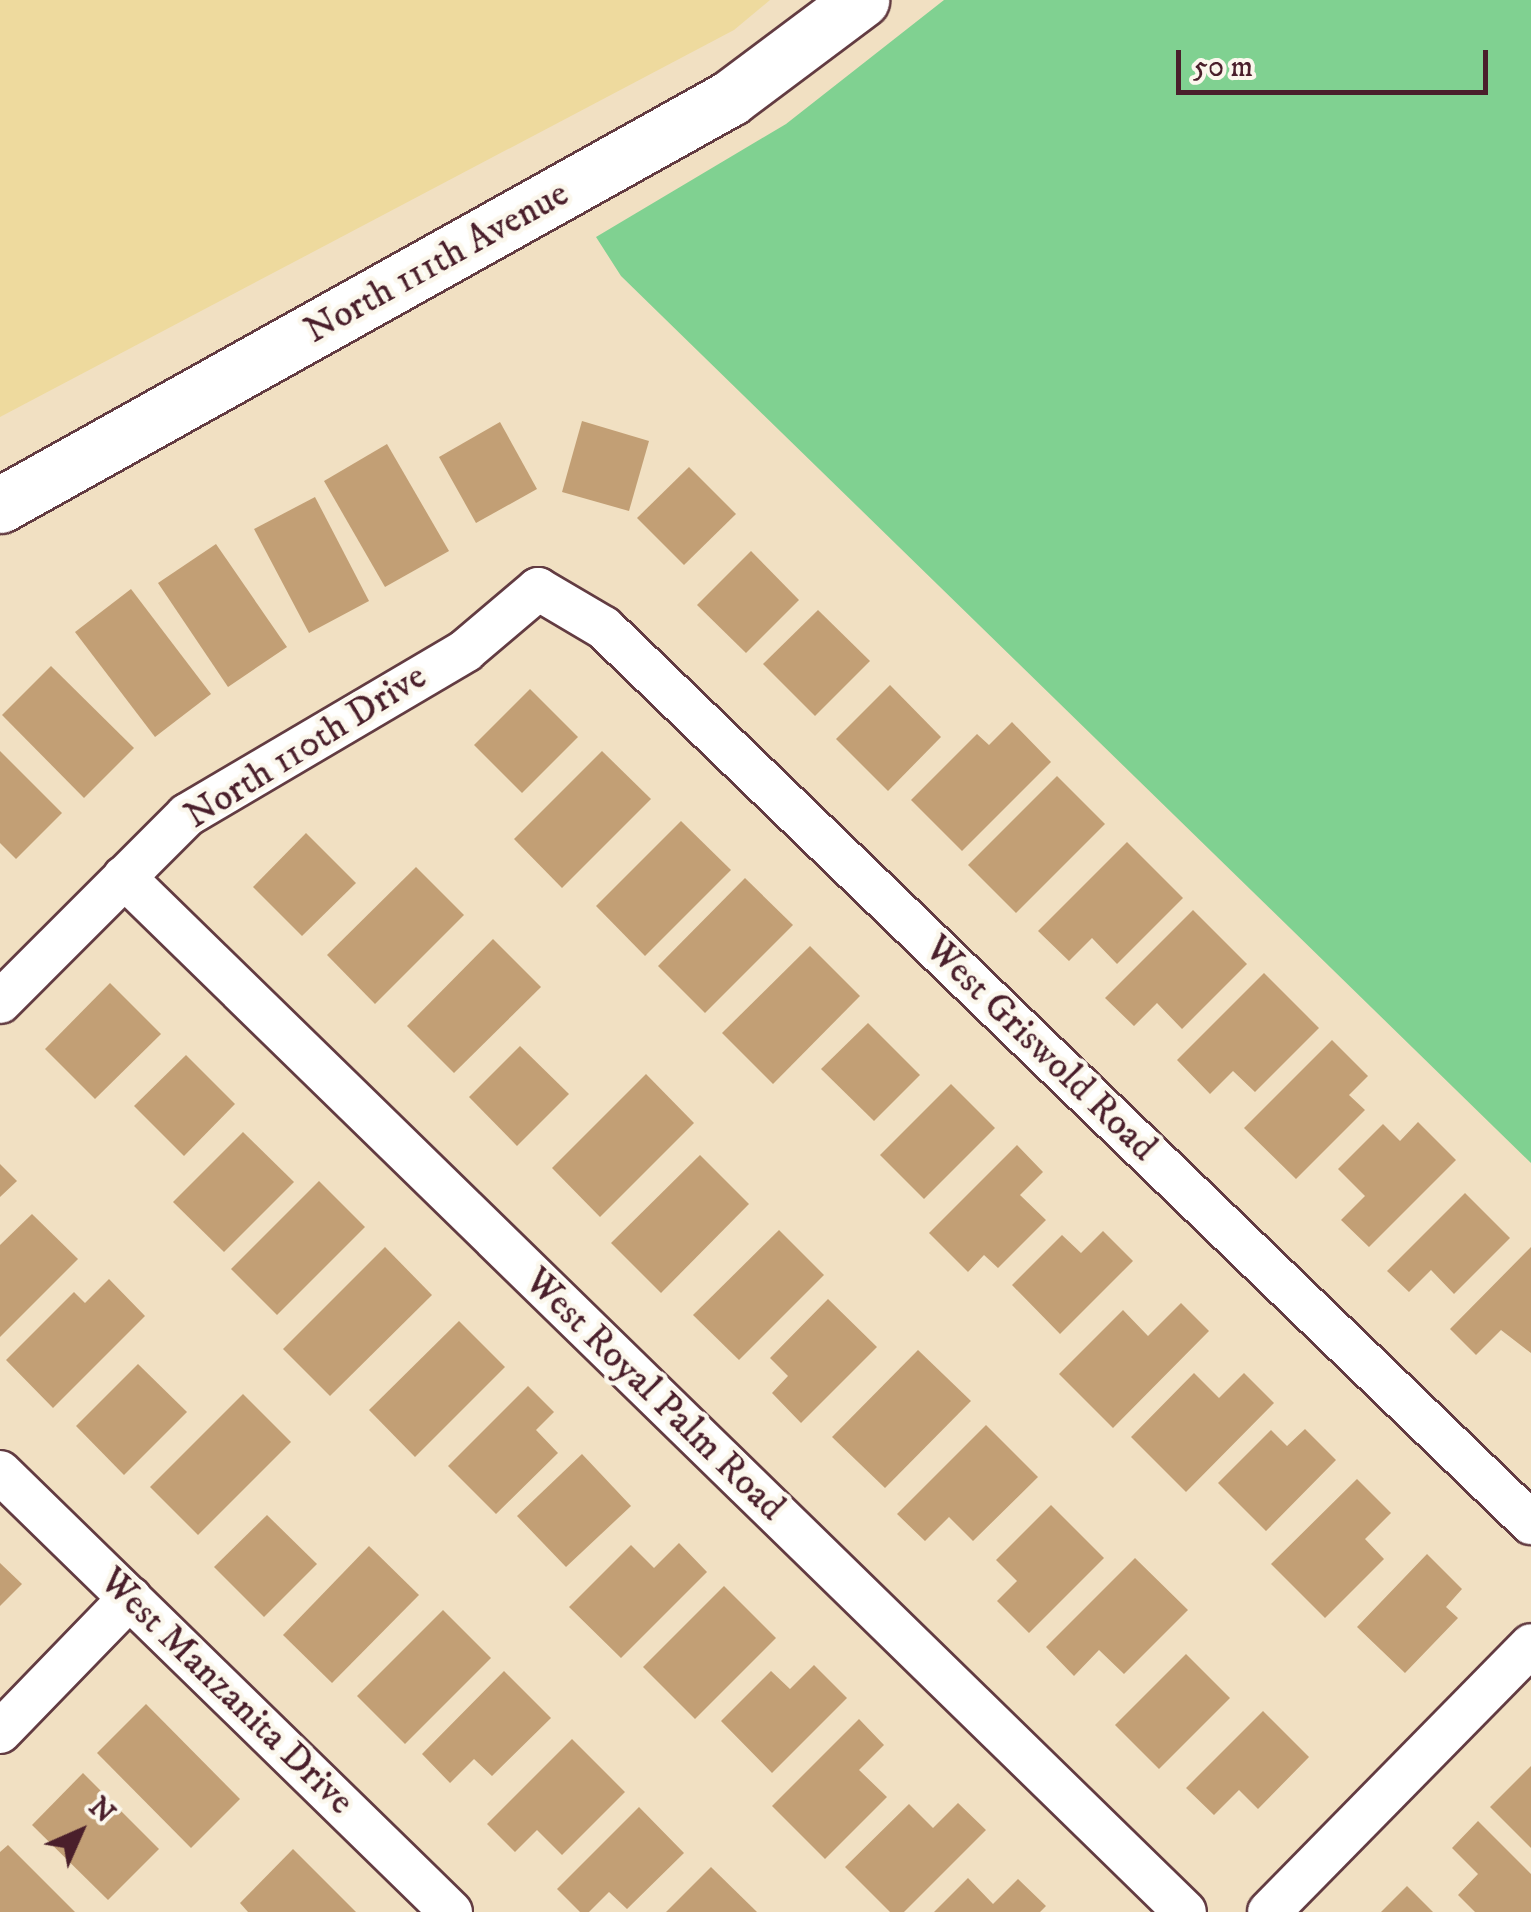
<!DOCTYPE html>
<html>
<head>
<meta charset="utf-8">
<style>
	body { margin:0 }
	#map { position:relative; width:1531px; height:1912px; overflow:hidden; background:#f1e0c2; font-family:"IM FELL DW Pica",serif }
	div>[style] { position:absolute }
	.green>* { inset:0; background:#80d191 }
	.sand>* { inset:0; background:#eeda9e }
	.building>* { inset:0; background:#c29f75 }
	.roads { filter:drop-shadow(2px 0 #633c42) drop-shadow(-2px 0 #633c42) drop-shadow(0 2px #633c42) drop-shadow(0 -2px #633c42) }
	.minor>* { height:42px; margin:-21px; padding:0 21px; transform-origin:21px; border-radius:21px; background:#fff }
	.tertiary>* { height:55px; margin:-27.5px; padding:0 27.5px; transform-origin:27.5px; border-radius:27.5px; background:#fff }
	span { translate:-50% -50%; white-space:nowrap; text-align:center; line-height:1.15; -webkit-text-stroke:9px #fbf7ec; paint-order:stroke }
	.street-label { font-size:38px; color:#4a1f2b }
	.north { position:absolute; left:30px; top:1782px; width:100px; height:100px; -webkit-text-stroke:8px #fbf7ec; paint-order:stroke; rotate:45deg; font-size:28px; font-weight:700; line-height:40px; text-align:center; color:#4a1f2b }
	.north::after { content:''; display:block; margin:auto; width:35px; height:45px; background:#4a1f2b; clip-path:polygon(50% 0,100% 100%,50% 72%,0 100%) }
	.scale { position:absolute; left:1176px; top:50px; width:312px; height:45px; box-sizing:border-box; border:5px solid #4a1f2b; border-top:0; padding-left:12px; font-size:30px; line-height:35px; white-space:nowrap; color:#4a1f2b; -webkit-text-stroke:8px #fbf7ec; paint-order:stroke }
</style>
</head>
<body>
<div id="map">
	<div class="green">
		<div style="clip-path:polygon(944px 0,1531px 0,1531px 1163px,621px 276px,596px 237px,786px 124px)"></div>
	</div>
	<div class="sand">
		<div style="clip-path:polygon(0 0,770px 0,734px 30px,0 417px)"></div>
	</div>
	<div class="building">
		<div style="clip-path:polygon(582px 421px,649px 441px,629px 511px,562px 492px)"></div>
		<div style="clip-path:polygon(500px 422px,537px 489px,476px 523px,439px 457px)"></div>
		<div style="clip-path:polygon(387px 444px,449px 551px,385px 587px,324px 481px)"></div>
		<div style="clip-path:polygon(689px 467px,736px 514px,684px 565px,637px 518px)"></div>
		<div style="clip-path:polygon(315px 497px,369px 601px,309px 633px,254px 529px)"></div>
		<div style="clip-path:polygon(216px 544px,287px 647px,228px 687px,158px 583px)"></div>
		<div style="clip-path:polygon(751px 551px,799px 600px,746px 653px,697px 605px)"></div>
		<div style="clip-path:polygon(131px 589px,211px 694px,155px 737px,75px 632px)"></div>
		<div style="clip-path:polygon(818px 610px,870px 661px,815px 716px,763px 664px)"></div>
		<div style="clip-path:polygon(51px 666px,134px 748px,84px 798px,2px 715px)"></div>
		<div style="clip-path:polygon(890px 685px,941px 737px,888px 791px,836px 739px)"></div>
		<div style="clip-path:polygon(530px 689px,578px 737px,522px 793px,474px 745px)"></div>
		<div style="clip-path:polygon(1012px 722px,1051px 762px,962px 851px,911px 800px,977px 734px,989px 745px)"></div>
		<div style="clip-path:polygon(0 751px,62px 813px,16px 859px,0 843px)"></div>
		<div style="clip-path:polygon(602px 751px,651px 799px,562px 888px,514px 839px)"></div>
		<div style="clip-path:polygon(1057px 776px,1105px 824px,1016px 913px,968px 865px)"></div>
		<div style="clip-path:polygon(681px 821px,731px 870px,645px 956px,596px 906px)"></div>
		<div style="clip-path:polygon(306px 833px,356px 883px,302px 936px,253px 887px)"></div>
		<div style="clip-path:polygon(1127px 842px,1183px 898px,1117px 964px,1092px 938px,1069px 961px,1038px 931px)"></div>
		<div style="clip-path:polygon(416px 867px,464px 915px,375px 1004px,327px 955px)"></div>
		<div style="clip-path:polygon(745px 878px,793px 925px,705px 1013px,658px 966px)"></div>
		<div style="clip-path:polygon(1193px 910px,1247px 964px,1182px 1029px,1157px 1003px,1134px 1026px,1105px 998px)"></div>
		<div style="clip-path:polygon(493px 939px,541px 987px,454px 1073px,407px 1026px)"></div>
		<div style="clip-path:polygon(810px 946px,860px 996px,773px 1084px,722px 1033px)"></div>
		<div style="clip-path:polygon(1264px 973px,1319px 1028px,1255px 1092px,1233px 1071px,1210px 1094px,1177px 1060px)"></div>
		<div style="clip-path:polygon(110px 983px,161px 1034px,95px 1099px,45px 1049px)"></div>
		<div style="clip-path:polygon(868px 1023px,920px 1075px,874px 1121px,821px 1069px)"></div>
		<div style="clip-path:polygon(1332px 1040px,1368px 1076px,1349px 1095px,1365px 1110px,1296px 1179px,1244px 1128px)"></div>
		<div style="clip-path:polygon(520px 1046px,569px 1094px,517px 1146px,469px 1097px)"></div>
		<div style="clip-path:polygon(186px 1055px,235px 1104px,184px 1156px,134px 1106px)"></div>
		<div style="clip-path:polygon(646px 1074px,694px 1123px,600px 1217px,552px 1168px)"></div>
		<div style="clip-path:polygon(951px 1084px,995px 1128px,924px 1199px,880px 1155px)"></div>
		<div style="clip-path:polygon(1418px 1122px,1456px 1160px,1369px 1247px,1341px 1220px,1365px 1196px,1338px 1169px,1383px 1124px,1400px 1141px)"></div>
		<div style="clip-path:polygon(243px 1132px,294px 1182px,224px 1252px,173px 1202px)"></div>
		<div style="clip-path:polygon(1017px 1145px,1043px 1172px,1020px 1195px,1046px 1220px,998px 1268px,984px 1255px,968px 1272px,929px 1233px)"></div>
		<div style="clip-path:polygon(700px 1155px,749px 1204px,661px 1293px,611px 1243px)"></div>
		<div style="clip-path:polygon(0 1164px,17px 1181px,0 1197px)"></div>
		<div style="clip-path:polygon(319px 1181px,365px 1227px,277px 1315px,231px 1269px)"></div>
		<div style="clip-path:polygon(1465px 1193px,1510px 1238px,1454px 1294px,1431px 1270px,1409px 1292px,1387px 1271px)"></div>
		<div style="clip-path:polygon(32px 1214px,78px 1259px,0 1337px,0 1245px)"></div>
		<div style="clip-path:polygon(779px 1230px,824px 1275px,739px 1360px,693px 1315px)"></div>
		<div style="clip-path:polygon(1103px 1231px,1133px 1261px,1060px 1334px,1012px 1285px,1062px 1235px,1081px 1253px)"></div>
		<div style="clip-path:polygon(385px 1247px,432px 1295px,330px 1396px,283px 1349px)"></div>
		<div style="clip-path:polygon(1531px 1247px,1531px 1353px,1501px 1330px,1476px 1355px,1450px 1329px)"></div>
		<div style="clip-path:polygon(109px 1279px,145px 1316px,53px 1408px,6px 1360px,74px 1292px,85px 1303px)"></div>
		<div style="clip-path:polygon(828px 1299px,877px 1347px,801px 1423px,772px 1393px,788px 1376px,770px 1358px)"></div>
		<div style="clip-path:polygon(1181px 1303px,1209px 1331px,1113px 1428px,1059px 1374px,1123px 1310px,1148px 1336px)"></div>
		<div style="clip-path:polygon(459px 1321px,505px 1367px,415px 1457px,369px 1410px)"></div>
		<div style="clip-path:polygon(918px 1350px,971px 1401px,885px 1488px,832px 1437px)"></div>
		<div style="clip-path:polygon(138px 1364px,187px 1412px,124px 1475px,76px 1426px)"></div>
		<div style="clip-path:polygon(1194px 1373px,1219px 1398px,1244px 1373px,1274px 1403px,1186px 1492px,1131px 1437px)"></div>
		<div style="clip-path:polygon(528px 1386px,554px 1412px,536px 1430px,558px 1453px,496px 1514px,448px 1466px)"></div>
		<div style="clip-path:polygon(243px 1394px,291px 1442px,198px 1535px,150px 1487px)"></div>
		<div style="clip-path:polygon(986px 1425px,1038px 1477px,973px 1541px,949px 1517px,925px 1541px,897px 1514px)"></div>
		<div style="clip-path:polygon(1305px 1429px,1336px 1460px,1266px 1531px,1218px 1483px,1271px 1430px,1287px 1446px)"></div>
		<div style="clip-path:polygon(582px 1454px,631px 1506px,566px 1567px,517px 1516px)"></div>
		<div style="clip-path:polygon(1357px 1479px,1391px 1513px,1365px 1539px,1384px 1559px,1325px 1618px,1271px 1564px)"></div>
		<div style="clip-path:polygon(1051px 1505px,1104px 1558px,1029px 1633px,997px 1601px,1017px 1581px,996px 1560px)"></div>
		<div style="clip-path:polygon(267px 1515px,317px 1564px,264px 1617px,214px 1567px)"></div>
		<div style="clip-path:polygon(679px 1543px,707px 1572px,621px 1658px,569px 1607px,631px 1545px,654px 1568px)"></div>
		<div style="clip-path:polygon(369px 1546px,419px 1595px,332px 1683px,283px 1635px)"></div>
		<div style="clip-path:polygon(1427px 1554px,1462px 1589px,1446px 1607px,1458px 1618px,1405px 1673px,1357px 1627px)"></div>
		<div style="clip-path:polygon(1135px 1558px,1188px 1610px,1124px 1674px,1099px 1650px,1074px 1676px,1046px 1647px)"></div>
		<div style="clip-path:polygon(0 1563px,22px 1584px,0 1606px)"></div>
		<div style="clip-path:polygon(724px 1586px,776px 1638px,695px 1719px,643px 1667px)"></div>
		<div style="clip-path:polygon(443px 1610px,491px 1658px,405px 1744px,357px 1696px)"></div>
		<div style="clip-path:polygon(1186px 1654px,1230px 1698px,1159px 1769px,1115px 1725px)"></div>
		<div style="clip-path:polygon(814px 1665px,847px 1698px,772px 1773px,721px 1721px,771px 1671px,790px 1689px)"></div>
		<div style="clip-path:polygon(504px 1671px,551px 1718px,492px 1776px,474px 1759px,450px 1783px,422px 1754px)"></div>
		<div style="clip-path:polygon(146px 1704px,240px 1799px,191px 1848px,97px 1753px)"></div>
		<div style="clip-path:polygon(1263px 1711px,1309px 1757px,1258px 1809px,1239px 1790px,1214px 1815px,1186px 1788px)"></div>
		<div style="clip-path:polygon(859px 1719px,884px 1745px,859px 1770px,887px 1797px,825px 1859px,772px 1806px)"></div>
		<div style="clip-path:polygon(572px 1739px,625px 1792px,562px 1855px,537px 1830px,515px 1852px,487px 1824px)"></div>
		<div style="clip-path:polygon(1531px 1766px,1531px 1848px,1490px 1807px)"></div>
		<div style="clip-path:polygon(83px 1773px,159px 1849px,108px 1900px,32px 1825px)"></div>
		<div style="clip-path:polygon(958px 1803px,986px 1830px,904px 1912px,890px 1912px,845px 1867px,909px 1804px,933px 1828px)"></div>
		<div style="clip-path:polygon(639px 1807px,684px 1853px,627px 1909px,609px 1892px,589px 1912px,580px 1912px,557px 1889px)"></div>
		<div style="clip-path:polygon(1478px 1821px,1531px 1874px,1531px 1912px,1475px 1912px,1458px 1895px,1478px 1874px,1452px 1848px)"></div>
		<div style="clip-path:polygon(8px 1845px,75px 1912px,0 1912px,0 1852px)"></div>
		<div style="clip-path:polygon(293px 1849px,356px 1912px,248px 1912px,240px 1903px)"></div>
		<div style="clip-path:polygon(711px 1867px,757px 1912px,666px 1912px)"></div>
		<div style="clip-path:polygon(968px 1878px,993px 1904px,1018px 1879px,1046px 1906px,1040px 1912px,934px 1912px)"></div>
		<div style="clip-path:polygon(1407px 1886px,1433px 1912px,1381px 1912px)"></div>
	</div>
	<div class="roads">
		<div class="minor">
			<div style="left:124px;top:877px;width:1482px;rotate:44.29deg"></div>
			<div style="left:0;top:1002px;width:264px;rotate:-45deg"></div>
			<div style="left:187px;top:815px;width:323px;rotate:-30.5deg"></div>
			<div style="left:465px;top:651px;width:96px;rotate:-40.3deg"></div>
			<div style="left:538px;top:589px;width:77px;rotate:30.6deg"></div>
			<div style="left:604px;top:628px;width:1289px;rotate:43.99deg"></div>
			<div style="left:0;top:1472px;width:630px;rotate:44.29deg"></div>
			<div style="left:0;top:1732px;width:187px;rotate:-45.9deg"></div>
			<div style="left:1269px;top:1912px;width:374px;rotate:-45.5deg"></div>
		</div>
		<div class="tertiary">
			<div style="left:0;top:505px;width:836px;rotate:-29.14deg"></div>
			<div style="left:730px;top:98px;width:164px;rotate:-36.8deg"></div>
		</div>
	</div>
	<div class="street-label">
		<span style="left:437px;top:263px;rotate:-29deg">North 111th Avenue</span>
		<span style="left:306px;top:747px;rotate:-32deg">North 110th Drive</span>
		<span style="left:1040px;top:1049px;rotate:44deg">West Griswold Road</span>
		<span style="left:654px;top:1395px;rotate:44deg">West Royal Palm Road</span>
		<span style="left:226px;top:1692px;rotate:44deg">West Manzanita Drive</span>
	</div>
	<div class="north">N</div>
	<div class="scale">50 m</div>
</div>
</body>
</html>
